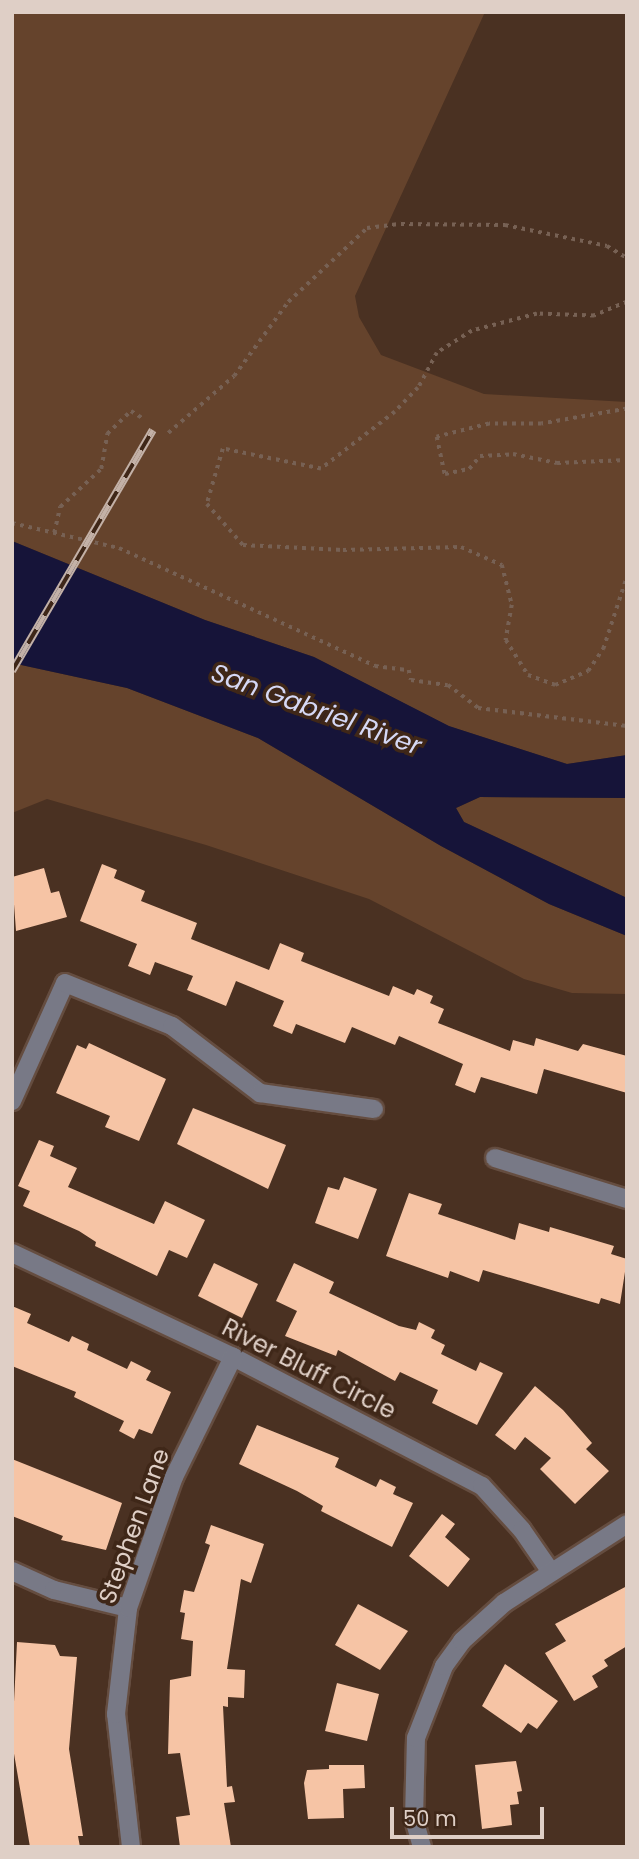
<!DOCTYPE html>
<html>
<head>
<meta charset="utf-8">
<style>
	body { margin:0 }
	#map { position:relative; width:639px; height:1859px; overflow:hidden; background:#4a3122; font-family:Poppins,sans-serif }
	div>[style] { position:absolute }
	.green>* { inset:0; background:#65432c }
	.water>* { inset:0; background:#161439 }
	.building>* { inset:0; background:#f6c4a5 }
	.path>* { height:3.5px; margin-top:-1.75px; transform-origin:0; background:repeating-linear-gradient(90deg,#776154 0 3.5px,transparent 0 8.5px) }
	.roads { filter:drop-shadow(2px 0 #654d40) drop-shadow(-2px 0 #654d40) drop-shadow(0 2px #654d40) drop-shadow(0 -2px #654d40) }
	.minor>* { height:18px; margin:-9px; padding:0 9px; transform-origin:9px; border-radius:9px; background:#787986 }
	.rail>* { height:8px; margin-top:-4px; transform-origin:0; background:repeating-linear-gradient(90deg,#3f2718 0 16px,#c3b1a7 0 32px); box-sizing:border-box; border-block:2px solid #c3b1a7 }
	span { translate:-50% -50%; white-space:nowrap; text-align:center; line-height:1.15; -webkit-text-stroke:7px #3f2718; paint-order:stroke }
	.street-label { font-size:24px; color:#dfcfc6 }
	.water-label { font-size:26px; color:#d5d8f5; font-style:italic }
	.frame { position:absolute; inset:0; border:14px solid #dfcfc6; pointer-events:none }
	.scale { position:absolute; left:390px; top:1807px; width:154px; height:32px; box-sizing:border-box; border:4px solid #dfcfc6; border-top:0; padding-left:9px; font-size:21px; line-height:24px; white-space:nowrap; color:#dfcfc6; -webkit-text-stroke:5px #3f2718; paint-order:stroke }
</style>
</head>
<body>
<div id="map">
	<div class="green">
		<div style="clip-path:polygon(12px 12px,485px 12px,355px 296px,359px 317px,381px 355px,484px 394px,627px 402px,627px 755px,567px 764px,448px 726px,314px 657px,205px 620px,12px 541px)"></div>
		<div style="clip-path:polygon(12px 663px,127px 688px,258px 738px,441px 846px,549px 904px,627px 936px,627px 994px,572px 993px,524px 979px,369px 899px,206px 845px,47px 799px,12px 813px)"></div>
		<div style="clip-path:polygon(480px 797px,627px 798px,627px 898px,464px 822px,456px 808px)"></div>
	</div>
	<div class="water">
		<div style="clip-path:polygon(12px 541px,205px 620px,314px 657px,449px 726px,567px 764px,627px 755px,627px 798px,480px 797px,456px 808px,464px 822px,627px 898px,627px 936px,549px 904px,441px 846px,258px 738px,127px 688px,12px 663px)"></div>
	</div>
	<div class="building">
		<div style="clip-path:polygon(102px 864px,117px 870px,114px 878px,145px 891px,141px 901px,197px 923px,191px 939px,269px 970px,280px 943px,304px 953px,301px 961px,389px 996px,393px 986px,414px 995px,417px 989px,433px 996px,430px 1003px,444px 1009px,438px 1023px,510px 1051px,513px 1040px,534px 1046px,536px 1038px,578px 1051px,583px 1044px,627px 1056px,627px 1093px,544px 1069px,537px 1094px,481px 1077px,475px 1093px,455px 1085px,463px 1064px,399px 1036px,395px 1045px,352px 1027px,345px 1043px,296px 1024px,292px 1034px,273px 1026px,284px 1001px,236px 981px,226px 1006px,187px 990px,193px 976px,155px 962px,150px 975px,128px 966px,137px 944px,80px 921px)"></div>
		<div style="clip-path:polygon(44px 868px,51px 893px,59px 891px,67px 917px,16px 931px,12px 877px)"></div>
		<div style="clip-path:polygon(89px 1043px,166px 1079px,139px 1141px,105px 1127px,110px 1116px,56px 1093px,77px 1045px,86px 1049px)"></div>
		<div style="clip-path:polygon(193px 1108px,286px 1145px,268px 1189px,177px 1144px)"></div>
		<div style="clip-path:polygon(39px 1140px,54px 1146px,50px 1156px,77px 1168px,68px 1187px,154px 1224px,165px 1201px,205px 1220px,187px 1258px,169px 1250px,157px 1276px,95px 1246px,96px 1242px,79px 1231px,23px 1206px,30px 1191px,18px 1186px)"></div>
		<div style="clip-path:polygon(344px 1177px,377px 1189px,358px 1239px,315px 1223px,328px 1187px,339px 1190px)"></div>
		<div style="clip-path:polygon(409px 1193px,442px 1204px,438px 1214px,515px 1240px,519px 1223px,549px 1232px,550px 1227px,614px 1246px,611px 1254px,627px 1259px,620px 1304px,601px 1298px,599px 1304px,483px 1270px,479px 1282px,450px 1271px,448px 1278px,386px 1256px)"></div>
		<div style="clip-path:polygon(214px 1263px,258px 1284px,242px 1318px,198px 1296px)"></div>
		<div style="clip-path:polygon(294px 1263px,334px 1282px,329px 1293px,399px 1326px,416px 1330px,419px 1322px,435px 1330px,431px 1338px,445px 1345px,441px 1354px,476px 1371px,480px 1362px,503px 1373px,477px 1425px,432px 1403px,438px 1390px,400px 1372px,395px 1381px,338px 1350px,336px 1356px,285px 1336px,297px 1311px,276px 1301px)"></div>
		<div style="clip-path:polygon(12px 1306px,31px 1314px,27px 1323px,69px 1342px,72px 1336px,89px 1344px,87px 1350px,127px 1369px,131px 1361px,151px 1371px,146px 1380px,171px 1392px,152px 1434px,139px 1429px,134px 1439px,119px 1431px,124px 1421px,74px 1397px,76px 1392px,12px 1366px)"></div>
		<div style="clip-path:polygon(535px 1386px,563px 1410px,592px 1443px,586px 1449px,609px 1471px,575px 1504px,540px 1469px,551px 1458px,525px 1437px,515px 1450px,495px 1435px)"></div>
		<div style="clip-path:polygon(257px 1425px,339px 1458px,335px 1467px,376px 1487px,380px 1479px,396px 1487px,393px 1494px,413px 1503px,392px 1547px,321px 1511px,323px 1506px,297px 1491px,239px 1464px)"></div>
		<div style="clip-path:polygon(12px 1459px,122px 1503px,106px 1550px,61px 1540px,63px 1536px,12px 1516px)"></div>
		<div style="clip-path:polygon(442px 1514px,455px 1524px,445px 1537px,470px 1559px,448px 1587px,409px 1556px)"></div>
		<div style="clip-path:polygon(211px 1525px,264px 1544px,251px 1583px,241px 1579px,227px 1669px,245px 1670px,244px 1698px,228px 1697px,228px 1707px,223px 1706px,227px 1787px,232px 1786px,235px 1802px,224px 1803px,231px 1847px,180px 1847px,176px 1817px,190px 1815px,180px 1753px,168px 1754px,170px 1680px,191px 1676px,193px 1641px,181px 1639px,185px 1613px,180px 1612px,184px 1590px,194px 1592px,210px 1545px,205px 1543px)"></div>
		<div style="clip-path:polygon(627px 1586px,627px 1646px,604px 1660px,608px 1666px,592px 1676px,598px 1687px,574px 1701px,545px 1653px,566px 1641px,555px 1624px)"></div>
		<div style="clip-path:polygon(358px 1604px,408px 1631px,380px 1670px,335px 1645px)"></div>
		<div style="clip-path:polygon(17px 1642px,55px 1645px,60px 1656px,77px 1657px,69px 1749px,83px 1836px,78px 1836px,80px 1847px,30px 1847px,12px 1742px)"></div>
		<div style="clip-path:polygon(505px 1664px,558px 1701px,537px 1729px,528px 1723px,521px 1733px,482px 1706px)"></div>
		<div style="clip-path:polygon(337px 1683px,379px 1694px,367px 1741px,325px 1731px)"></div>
		<div style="clip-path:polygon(516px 1761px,522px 1791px,517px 1792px,519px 1804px,510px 1805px,512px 1825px,482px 1829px,475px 1765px)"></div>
		<div style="clip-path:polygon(329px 1765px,364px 1765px,365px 1788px,343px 1789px,344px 1818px,308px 1819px,304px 1783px,307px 1770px,329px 1769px)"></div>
	</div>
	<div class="path">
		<div style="left:627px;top:302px;width:36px;rotate:157deg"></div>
		<div style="left:594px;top:316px;width:57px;rotate:-178deg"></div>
		<div style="left:537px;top:314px;width:67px;rotate:165.3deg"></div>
		<div style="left:472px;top:331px;width:41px;rotate:147.8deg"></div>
		<div style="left:437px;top:353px;width:40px;rotate:118deg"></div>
		<div style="left:418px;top:388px;width:33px;rotate:134deg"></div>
		<div style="left:395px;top:412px;width:93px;rotate:142.4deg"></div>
		<div style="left:321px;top:469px;width:100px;rotate:-168.5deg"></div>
		<div style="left:223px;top:449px;width:57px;rotate:106.2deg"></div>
		<div style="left:207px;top:504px;width:55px;rotate:48.7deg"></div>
		<div style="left:243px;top:545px;width:100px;rotate:2.9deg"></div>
		<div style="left:343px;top:550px;width:118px;rotate:-1.5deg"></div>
		<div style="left:461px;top:547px;width:45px;rotate:23.7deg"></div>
		<div style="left:502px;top:565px;width:41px;rotate:76deg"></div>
		<div style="left:512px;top:605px;width:36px;rotate:100deg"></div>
		<div style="left:506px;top:640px;width:41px;rotate:57.8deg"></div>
		<div style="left:528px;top:675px;width:29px;rotate:20deg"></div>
		<div style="left:555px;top:685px;width:36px;rotate:-23deg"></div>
		<div style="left:588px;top:671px;width:27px;rotate:-56deg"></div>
		<div style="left:603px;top:649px;width:77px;rotate:-71.8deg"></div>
		<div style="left:627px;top:409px;width:87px;rotate:170.1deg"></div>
		<div style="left:541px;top:424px;width:52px;rotate:180deg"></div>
		<div style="left:489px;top:424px;width:54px;rotate:166deg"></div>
		<div style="left:437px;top:437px;width:38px;rotate:78deg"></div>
		<div style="left:445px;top:474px;width:25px;rotate:-12deg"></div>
		<div style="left:469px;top:469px;width:17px;rotate:-50deg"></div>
		<div style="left:480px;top:456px;width:33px;rotate:-3deg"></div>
		<div style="left:513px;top:454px;width:45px;rotate:11.6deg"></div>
		<div style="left:557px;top:463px;width:70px;rotate:-2.5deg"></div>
		<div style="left:168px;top:433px;width:87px;rotate:-40.8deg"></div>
		<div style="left:234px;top:376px;width:92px;rotate:-53.9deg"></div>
		<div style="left:288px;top:302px;width:108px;rotate:-43.1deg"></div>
		<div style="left:367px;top:228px;width:34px;rotate:-7deg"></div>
		<div style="left:401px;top:224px;width:104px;rotate:0.6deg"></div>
		<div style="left:505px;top:225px;width:104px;rotate:11.6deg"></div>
		<div style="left:607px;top:246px;width:23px;rotate:31deg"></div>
		<div style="left:12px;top:523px;width:110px;rotate:13.2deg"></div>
		<div style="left:119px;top:548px;width:282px;rotate:24.7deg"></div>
		<div style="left:375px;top:666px;width:34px;rotate:7deg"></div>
		<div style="left:409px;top:670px;width:10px;rotate:79deg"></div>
		<div style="left:411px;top:680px;width:37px;rotate:8deg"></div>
		<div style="left:448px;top:685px;width:38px;rotate:37deg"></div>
		<div style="left:478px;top:708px;width:150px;rotate:6.9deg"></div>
		<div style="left:54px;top:533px;width:27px;rotate:-77deg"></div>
		<div style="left:60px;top:507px;width:56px;rotate:-42.8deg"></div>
		<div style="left:101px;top:469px;width:36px;rotate:-80deg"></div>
		<div style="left:107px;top:434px;width:33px;rotate:-44deg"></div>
		<div style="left:131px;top:411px;width:15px;rotate:32deg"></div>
	</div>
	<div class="roads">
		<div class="minor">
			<div style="left:12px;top:1101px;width:129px;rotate:-65.8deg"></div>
			<div style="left:65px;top:983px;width:115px;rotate:21.9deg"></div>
			<div style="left:172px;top:1026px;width:111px;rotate:37.3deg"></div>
			<div style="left:260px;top:1093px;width:115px;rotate:8deg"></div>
			<div style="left:495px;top:1158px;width:138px;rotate:17.3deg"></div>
			<div style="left:12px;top:1253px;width:244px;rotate:25.2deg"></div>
			<div style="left:233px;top:1357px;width:280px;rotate:27.4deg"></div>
			<div style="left:482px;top:1486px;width:59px;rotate:47.7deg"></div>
			<div style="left:522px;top:1530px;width:51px;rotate:55.4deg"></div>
			<div style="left:12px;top:1571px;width:46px;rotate:24.3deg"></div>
			<div style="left:54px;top:1590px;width:76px;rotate:13.7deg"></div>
			<div style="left:131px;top:1847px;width:134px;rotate:-96.4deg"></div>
			<div style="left:116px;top:1714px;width:107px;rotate:-83.5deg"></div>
			<div style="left:128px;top:1608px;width:139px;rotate:-70.7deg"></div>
			<div style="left:174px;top:1477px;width:134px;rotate:-63.8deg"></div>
			<div style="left:422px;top:1847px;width:29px;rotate:-106deg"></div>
			<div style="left:414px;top:1819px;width:81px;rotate:-88.6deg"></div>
			<div style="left:416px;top:1738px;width:77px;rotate:-68.7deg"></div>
			<div style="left:444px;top:1666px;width:31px;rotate:-54deg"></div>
			<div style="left:462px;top:1641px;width:57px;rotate:-42.1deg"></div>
			<div style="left:504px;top:1603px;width:146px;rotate:-32.7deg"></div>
		</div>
	</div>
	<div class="rail">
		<div style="left:12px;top:671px;width:279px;rotate:-59.7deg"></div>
	</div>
	<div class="street-label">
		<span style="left:309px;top:1369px;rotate:27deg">River Bluff Circle</span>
		<span style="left:134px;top:1526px;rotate:-70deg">Stephen Lane</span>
	</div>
	<div class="water-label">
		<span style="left:316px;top:710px;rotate:20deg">San Gabriel River</span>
	</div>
	<div class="frame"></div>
	<div class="scale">50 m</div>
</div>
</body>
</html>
